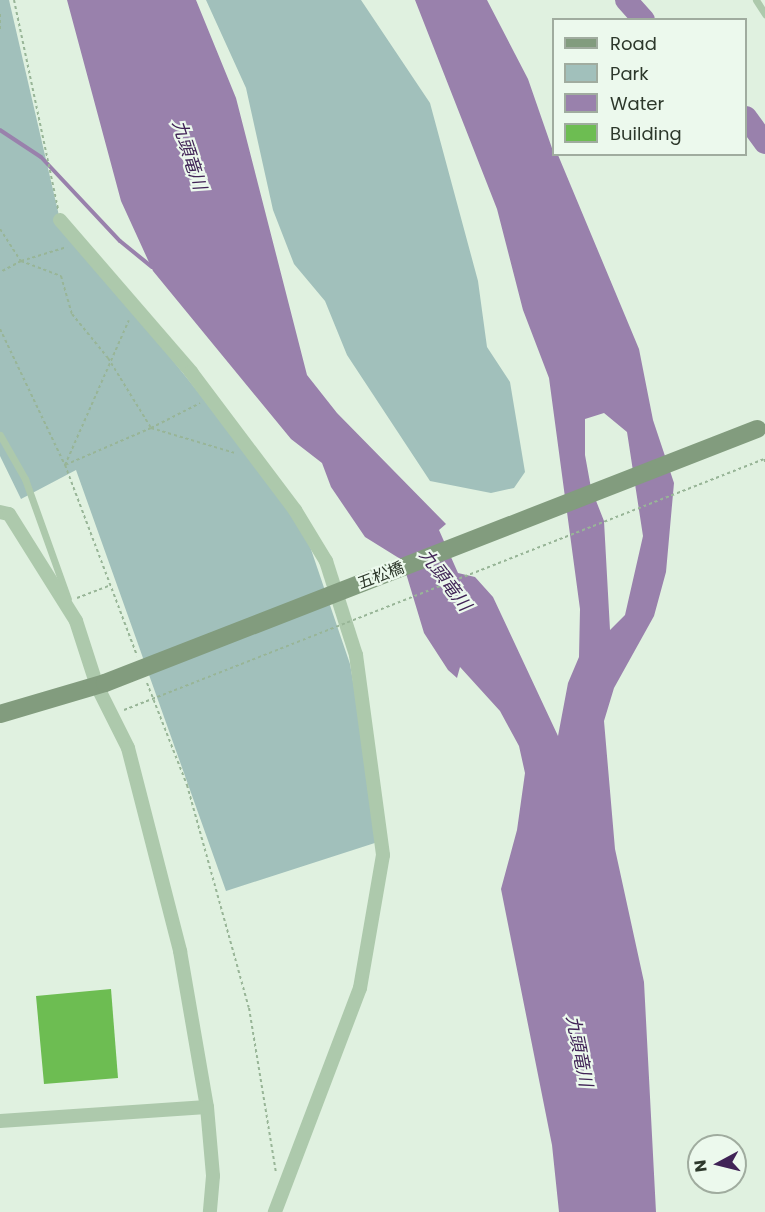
<!DOCTYPE html>
<html>
<head>
<meta charset="utf-8">
<style>
	body { margin:0 }
	#map { position:relative; width:765px; height:1212px; overflow:hidden; background:#e0f1e0; font-family:Poppins,"Noto Sans JP",sans-serif }
	div>[style] { position:absolute }
	.green>* { inset:0; background:#a1c0bb }
	.water>* { inset:0; background:#9981ac }
	.stream>* { height:4px; margin:-2px; padding:0 2px; transform-origin:2px; border-radius:2px; background:#9981ac }
	.river>* { height:22px; margin:-11px; padding:0 11px; transform-origin:11px; border-radius:11px; background:#9981ac }
	.building>* { inset:0; background:#6dbd52 }
	.path>* { height:2px; margin-top:-1px; transform-origin:0; background:repeating-linear-gradient(90deg,#98b597 0 3px,transparent 0 6px) }
	.lane>* { height:7px; margin:-3.5px; padding:0 3.5px; transform-origin:3.5px; border-radius:3.5px; background:#adc9ac }
	.street>* { height:14px; margin:-7px; padding:0 7px; transform-origin:7px; border-radius:7px; background:#adc9ac }
	.secondary>* { height:18px; margin:-9px; padding:0 9px; transform-origin:9px; border-radius:9px; background:#829c7e }
	.path-bridge>* { height:2px; margin-top:-1px; transform-origin:0; background:repeating-linear-gradient(90deg,#98b597 0 3px,transparent 0 6px) }
	.secondary-bridge>* { height:18px; margin:-9px; padding:0 9px; transform-origin:9px; border-radius:9px; background:#829c7e }
	span { translate:-50% -50%; white-space:nowrap; text-align:center; line-height:1.15; -webkit-text-stroke:4.5px #ecf9ed; paint-order:stroke }
	.street-label { font-size:16px; color:#2d382b }
	.water-label { font-size:18px; color:#402356; font-style:italic }
	.legend { position:absolute; left:552px; top:18px; width:195px; height:138px; box-sizing:border-box; background:#ecf9ed; border:2px solid #a0ac9f; margin:0; padding:8px 10px; list-style:none; font-size:18px; color:#2d382b }
	.legend li { display:flex; align-items:center; gap:12px; height:30px }
	.legend b { width:30px; border:2px solid #a0ac9f }
	.north { position:absolute; left:687px; top:1134px; width:60px; height:60px; box-sizing:border-box; background:#ecf9ed; border:2px solid #a0ac9f; border-radius:50%; rotate:263deg; font-size:16px; font-weight:700; line-height:24px; text-align:center; color:#2d382b }
	.north::after { content:''; display:block; margin:auto; width:21px; height:27px; background:#402356; clip-path:polygon(50% 0,100% 100%,50% 72%,0 100%) }
</style>
</head>
<body>
<div id="map">
	<div class="green">
		<div style="clip-path:polygon(0 0,9px 0,60px 220px,301px 520px,350px 664px,381px 841px,226px 891px,76px 470px,21px 499px,0 456px)"></div>
		<div style="clip-path:polygon(206px 0,361px 0,430px 103px,478px 281px,487px 347px,510px 382px,525px 472px,514px 488px,491px 493px,430px 481px,347px 355px,325px 301px,294px 264px,273px 210px,246px 88px)"></div>
	</div>
	<div class="water">
		<div style="clip-path:polygon(evenodd,67px 0,196px 0,236px 98px,307px 375px,337px 413px,446px 524px,439px 530px,458px 573px,475px 577px,493px 597px,558px 736px,568px 683px,579px 657px,580px 609px,549px 378px,523px 310px,497px 209px,415px 0,487px 0,528px 79px,554px 154px,558px 155px,639px 349px,653px 420px,674px 483px,666px 572px,654px 616px,614px 688px,604px 721px,615px 849px,644px 982px,656px 1212px,559px 1212px,552px 1145px,501px 889px,517px 830px,525px 773px,519px 746px,500px 711px,460px 667px,457px 678px,448px 670px,424px 633px,402px 560px,365px 537px,331px 487px,322px 463px,291px 439px,153px 271px,121px 201px,67px 0,604px 413px,627px 432px,643px 536px,625px 615px,610px 630px,604px 521px,591px 488px,585px 455px,585px 419px,604px 413px)"></div>
	</div>
	<div class="stream">
		<div style="left:0;top:130px;width:49px;rotate:33.4deg"></div>
		<div style="left:41px;top:157px;width:115px;rotate:46.8deg"></div>
		<div style="left:120px;top:241px;width:41px;rotate:39.1deg"></div>
	</div>
	<div class="river">
		<div style="left:626px;top:0;width:27px;rotate:48deg"></div>
		<div style="left:746px;top:117px;width:32px;rotate:54deg"></div>
	</div>
	<div class="building">
		<div style="clip-path:polygon(111px 989px,118px 1078px,44px 1084px,36px 996px)"></div>
	</div>
	<div class="path">
		<div style="left:14px;top:0;width:214px;rotate:78.1deg"></div>
		<div style="left:0;top:14px;width:16px;rotate:90deg"></div>
		<div style="left:0;top:229px;width:38px;rotate:57deg"></div>
		<div style="left:21px;top:261px;width:24px;rotate:152deg"></div>
		<div style="left:21px;top:261px;width:43px;rotate:20.6deg"></div>
		<div style="left:61px;top:276px;width:40px;rotate:74deg"></div>
		<div style="left:72px;top:314px;width:57px;rotate:50.7deg"></div>
		<div style="left:108px;top:358px;width:82px;rotate:58.4deg"></div>
		<div style="left:151px;top:428px;width:94px;rotate:156.7deg"></div>
		<div style="left:21px;top:261px;width:48px;rotate:-16.9deg"></div>
		<div style="left:0;top:329px;width:151px;rotate:64.5deg"></div>
		<div style="left:65px;top:465px;width:204px;rotate:69.3deg"></div>
		<div style="left:151px;top:428px;width:88px;rotate:16.6deg"></div>
		<div style="left:151px;top:428px;width:55px;rotate:-27deg"></div>
		<div style="left:765px;top:459px;width:5px;rotate:90deg"></div>
		<div style="left:65px;top:465px;width:158px;rotate:-66.2deg"></div>
		<div style="left:77px;top:598px;width:34px;rotate:-21deg"></div>
		<div style="left:147px;top:683px;width:110px;rotate:68.6deg"></div>
		<div style="left:187px;top:785px;width:231px;rotate:74.5deg"></div>
		<div style="left:249px;top:1008px;width:167px;rotate:80.7deg"></div>
	</div>
	<div class="lane">
		<div style="left:756px;top:0;width:17px;rotate:57deg"></div>
		<div style="left:0;top:435px;width:51px;rotate:60.4deg"></div>
		<div style="left:25px;top:479px;width:127px;rotate:70.3deg"></div>
	</div>
	<div class="street">
		<div style="left:60px;top:220px;width:201px;rotate:49.2deg"></div>
		<div style="left:191px;top:372px;width:173px;rotate:53deg"></div>
		<div style="left:295px;top:510px;width:60px;rotate:58.7deg"></div>
		<div style="left:326px;top:561px;width:99px;rotate:72.3deg"></div>
		<div style="left:356px;top:655px;width:202px;rotate:82.3deg"></div>
		<div style="left:383px;top:855px;width:135px;rotate:99.8deg"></div>
		<div style="left:360px;top:988px;width:240px;rotate:110.8deg"></div>
		<div style="left:0;top:512px;width:9px;rotate:13deg"></div>
		<div style="left:9px;top:514px;width:126px;rotate:57.9deg"></div>
		<div style="left:76px;top:621px;width:68px;rotate:72.1deg"></div>
		<div style="left:97px;top:686px;width:69px;rotate:63.4deg"></div>
		<div style="left:128px;top:748px;width:210px;rotate:75.6deg"></div>
		<div style="left:180px;top:951px;width:158px;rotate:80.2deg"></div>
		<div style="left:207px;top:1107px;width:69px;rotate:85deg"></div>
		<div style="left:213px;top:1176px;width:36px;rotate:95deg"></div>
		<div style="left:0;top:1121px;width:207px;rotate:-3.9deg"></div>
	</div>
	<div class="secondary">
		<div style="left:0;top:714px;width:109px;rotate:-16.4deg"></div>
	</div>
	<div class="path-bridge">
		<div style="left:124px;top:710px;width:687px;rotate:-21.41deg"></div>
	</div>
	<div class="secondary-bridge">
		<div style="left:105px;top:683px;width:700px;rotate:-21.28deg"></div>
	</div>
	<div class="street-label">
		<span style="left:381px;top:576px;rotate:-21deg">五松橋</span>
	</div>
	<div class="water-label">
		<span style="left:189px;top:155px;rotate:72deg">九頭竜川</span>
		<span style="left:445px;top:580px;rotate:53deg">九頭竜川</span>
		<span style="left:579px;top:1051px;rotate:79deg">九頭竜川</span>
	</div>
	<ul class="legend">
	<li><b style="height:8px;background:#829c7e"></b>Road</li>
	<li><b style="height:16px;background:#a1c0bb"></b>Park</li>
	<li><b style="height:16px;background:#9981ac"></b>Water</li>
	<li><b style="height:16px;background:#6dbd52"></b>Building</li>
	</ul>
	<div class="north">N</div>
</div>
</body>
</html>
